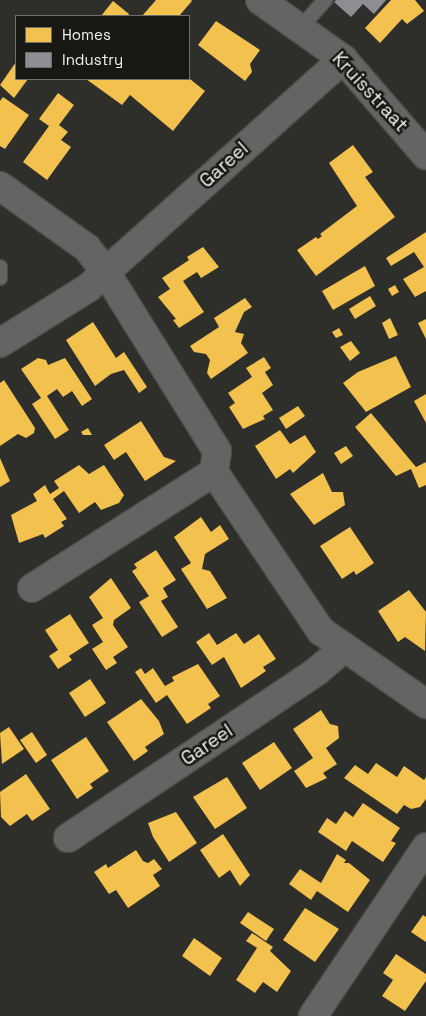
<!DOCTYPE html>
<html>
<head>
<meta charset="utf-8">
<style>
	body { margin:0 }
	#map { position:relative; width:426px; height:1016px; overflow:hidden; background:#2e2e2a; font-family:"Space Grotesk",sans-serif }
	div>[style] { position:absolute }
	.homes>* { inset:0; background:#f2c14e }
	.industry>* { inset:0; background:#8d8d92 }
	.roads { filter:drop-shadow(1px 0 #4c4c4a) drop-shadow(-1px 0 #4c4c4a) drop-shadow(0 1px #4c4c4a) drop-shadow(0 -1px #4c4c4a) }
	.service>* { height:14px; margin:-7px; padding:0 7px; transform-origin:7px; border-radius:7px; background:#646462 }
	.minor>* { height:28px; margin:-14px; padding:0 14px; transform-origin:14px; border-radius:14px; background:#646462 }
	.tertiary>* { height:28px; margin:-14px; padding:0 14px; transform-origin:14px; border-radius:14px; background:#646462 }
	span { translate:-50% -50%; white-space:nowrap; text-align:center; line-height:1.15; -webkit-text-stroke:5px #171714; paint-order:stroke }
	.street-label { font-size:19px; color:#f1f1ed }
	.legend { position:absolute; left:15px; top:15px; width:175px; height:65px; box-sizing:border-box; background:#171714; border:1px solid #6e6e6b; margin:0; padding:6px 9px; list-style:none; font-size:15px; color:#f1f1ed }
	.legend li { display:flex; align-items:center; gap:10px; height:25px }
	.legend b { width:25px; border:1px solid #6e6e6b }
</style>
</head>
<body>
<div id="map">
	<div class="homes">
		<div style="clip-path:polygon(156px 0,191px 0,192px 1px,179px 16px,142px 16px)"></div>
		<div style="clip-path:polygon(391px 0,415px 0,424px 11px,407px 24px,402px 19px,380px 43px,365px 28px)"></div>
		<div style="clip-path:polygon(113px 1px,129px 14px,128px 16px,101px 16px)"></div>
		<div style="clip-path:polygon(216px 21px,260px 50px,250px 64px,252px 72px,245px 81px,198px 45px)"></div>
		<div style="clip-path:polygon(16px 62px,16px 79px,28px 79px,14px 98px,0 85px)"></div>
		<div style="clip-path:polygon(86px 79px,190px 79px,205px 91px,173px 131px,130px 95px,122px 105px)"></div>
		<div style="clip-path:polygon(58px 93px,74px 105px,59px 125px,68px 132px,61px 140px,71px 147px,47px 180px,23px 162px,49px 126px,39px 119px)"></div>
		<div style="clip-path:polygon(3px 97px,29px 115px,5px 149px,0 146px,0 101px)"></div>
		<div style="clip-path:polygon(353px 145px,373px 172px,365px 177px,395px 217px,316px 276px,297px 250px,316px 237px,318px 239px,322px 236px,320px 234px,357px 206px,329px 163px)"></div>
		<div style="clip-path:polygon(426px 232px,426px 291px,415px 297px,403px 279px,424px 267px,414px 252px,391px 266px,386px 258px)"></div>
		<div style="clip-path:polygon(203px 247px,219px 267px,201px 278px,197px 272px,183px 281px,204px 312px,179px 328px,173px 320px,176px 319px,158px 297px,170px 289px,162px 278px,189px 260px,187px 257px)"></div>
		<div style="clip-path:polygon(365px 266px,375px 286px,333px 310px,322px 291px)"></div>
		<div style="clip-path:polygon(395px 285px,399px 292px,392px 296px,388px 289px)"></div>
		<div style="clip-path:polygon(370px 296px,376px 306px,355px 319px,349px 309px)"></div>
		<div style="clip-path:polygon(245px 298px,252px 307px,244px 312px,235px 332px,244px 334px,241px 343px,248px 353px,211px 379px,207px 373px,210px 360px,206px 354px,194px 352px,190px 346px,219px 327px,214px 318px)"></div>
		<div style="clip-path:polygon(390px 318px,398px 335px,389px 339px,382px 323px)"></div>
		<div style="clip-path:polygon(426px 319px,426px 339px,418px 323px)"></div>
		<div style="clip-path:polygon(93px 322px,116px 358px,124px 352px,147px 387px,139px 393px,124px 370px,111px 374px,95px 386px,66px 340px)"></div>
		<div style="clip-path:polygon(339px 328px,343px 335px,336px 338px,332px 332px)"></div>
		<div style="clip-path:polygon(351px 341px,360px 353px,350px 361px,340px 347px)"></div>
		<div style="clip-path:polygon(396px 356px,411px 387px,366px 412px,343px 383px,358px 372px)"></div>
		<div style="clip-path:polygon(264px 357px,271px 368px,265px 372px,273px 385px,262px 393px,273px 410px,263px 416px,265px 419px,243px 429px,229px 407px,235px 403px,228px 393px,252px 377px,246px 368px)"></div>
		<div style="clip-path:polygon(38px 358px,46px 360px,48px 365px,65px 358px,92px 399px,82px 406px,72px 391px,63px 397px,57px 389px,47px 396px,69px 430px,55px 439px,32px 404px,41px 398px,21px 369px)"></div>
		<div style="clip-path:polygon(4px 380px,35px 428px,34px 433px,26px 438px,18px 434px,0 446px,0 383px)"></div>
		<div style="clip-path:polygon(426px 394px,426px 423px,414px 401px)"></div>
		<div style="clip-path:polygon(298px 406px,305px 416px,286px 429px,279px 418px)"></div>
		<div style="clip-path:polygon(371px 413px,416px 467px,426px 462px,426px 485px,419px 488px,411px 469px,396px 476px,355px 427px)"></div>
		<div style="clip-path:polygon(141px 421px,164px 457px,176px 461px,145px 481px,126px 452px,114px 460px,104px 445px)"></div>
		<div style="clip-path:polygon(88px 428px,92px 435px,83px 435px,81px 432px)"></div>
		<div style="clip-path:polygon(280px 430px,290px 444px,305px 435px,316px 452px,293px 473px,290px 469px,276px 479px,255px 446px)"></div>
		<div style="clip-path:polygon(346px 446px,353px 456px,341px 464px,334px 453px)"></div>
		<div style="clip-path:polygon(0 458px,10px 481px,0 487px)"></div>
		<div style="clip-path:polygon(79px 465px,89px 474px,104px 465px,124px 495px,119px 503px,101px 510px,95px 502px,79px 513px,64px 491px,53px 499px,67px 519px,61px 522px,64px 526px,45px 538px,43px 534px,19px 543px,11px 515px,37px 501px,33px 494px,45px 485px,50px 494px,59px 488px,54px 481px)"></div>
		<div style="clip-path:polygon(323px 473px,332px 492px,343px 492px,345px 505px,314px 525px,290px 494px)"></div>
		<div style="clip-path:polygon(201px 517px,211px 532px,220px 525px,229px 539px,205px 554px,202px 569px,210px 571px,227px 598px,207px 609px,181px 569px,191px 563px,174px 537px)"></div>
		<div style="clip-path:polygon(350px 527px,374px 563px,356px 575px,354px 571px,342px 579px,320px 546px)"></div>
		<div style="clip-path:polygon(156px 550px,176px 580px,163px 588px,168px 597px,161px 601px,178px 627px,162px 637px,139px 602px,149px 596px,132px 571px,137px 568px,134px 564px)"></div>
		<div style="clip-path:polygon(111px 578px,131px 608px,114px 620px,113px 625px,128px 647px,113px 657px,117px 663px,106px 670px,92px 649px,103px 642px,92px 625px,103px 618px,89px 597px)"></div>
		<div style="clip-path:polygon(409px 590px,426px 612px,425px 651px,405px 637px,398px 642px,378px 611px)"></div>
		<div style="clip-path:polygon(70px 614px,89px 643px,69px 656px,72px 660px,58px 669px,49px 656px,58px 650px,45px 630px)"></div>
		<div style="clip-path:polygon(209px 633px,217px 645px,236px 633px,244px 644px,259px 634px,276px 659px,263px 667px,266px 671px,241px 688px,224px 657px,212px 665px,196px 642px)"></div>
		<div style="clip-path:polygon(198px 664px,220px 696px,208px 704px,211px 708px,187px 724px,167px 695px,156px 703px,135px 672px,141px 668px,145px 674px,153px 668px,165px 686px,174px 681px,172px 677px)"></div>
		<div style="clip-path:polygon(90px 679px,106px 703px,85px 717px,69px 693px)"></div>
		<div style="clip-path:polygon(141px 699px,159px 721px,164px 734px,145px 747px,148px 751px,134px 761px,107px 722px)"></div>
		<div style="clip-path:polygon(321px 710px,330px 724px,338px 726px,339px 738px,326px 748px,337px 764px,323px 773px,327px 778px,306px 788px,294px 771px,313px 758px,293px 729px)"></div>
		<div style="clip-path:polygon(9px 727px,24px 749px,2px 764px,0 733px)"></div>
		<div style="clip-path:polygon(32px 732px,47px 755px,36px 763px,20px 740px)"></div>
		<div style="clip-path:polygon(86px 737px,109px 771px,90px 784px,93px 788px,77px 799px,51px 760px)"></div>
		<div style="clip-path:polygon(274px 742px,292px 768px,260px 790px,242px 763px)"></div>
		<div style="clip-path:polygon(376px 763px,397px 777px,404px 766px,424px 780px,426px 777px,426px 799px,420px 807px,411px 809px,404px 805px,397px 814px,344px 778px,355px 765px,368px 774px)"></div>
		<div style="clip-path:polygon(26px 774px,50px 809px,32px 821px,27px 814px,10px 826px,1px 817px,0 792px)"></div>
		<div style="clip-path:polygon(227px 777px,247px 808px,215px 829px,193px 797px)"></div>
		<div style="clip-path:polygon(363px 803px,400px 828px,391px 841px,396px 843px,383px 862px,352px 841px,346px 851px,318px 832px,327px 818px,336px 824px,345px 811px,353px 817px)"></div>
		<div style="clip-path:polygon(176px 812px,197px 843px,169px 862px,153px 837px,148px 823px)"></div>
		<div style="clip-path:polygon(223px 834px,250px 875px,240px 886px,230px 870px,219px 878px,200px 850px)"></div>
		<div style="clip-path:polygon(136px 850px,143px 861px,148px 863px,154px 859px,162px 869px,153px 875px,160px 886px,128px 908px,116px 890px,109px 894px,94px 872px,106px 864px,108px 868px)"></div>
		<div style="clip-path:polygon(337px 854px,346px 860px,344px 863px,349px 863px,370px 880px,348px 912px,317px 891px,311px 900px,289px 884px,300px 869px,321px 883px)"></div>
		<div style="clip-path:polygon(305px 908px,339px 929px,315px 962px,283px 940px)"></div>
		<div style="clip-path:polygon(248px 912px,274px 929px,266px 941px,240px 923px)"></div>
		<div style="clip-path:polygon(423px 915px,426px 917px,426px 942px,411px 932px)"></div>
		<div style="clip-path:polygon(252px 933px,273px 947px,270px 951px,291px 971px,277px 992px,263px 982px,255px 993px,236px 980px,257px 948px,246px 941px)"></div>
		<div style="clip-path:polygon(194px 938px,222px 958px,210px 976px,182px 956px)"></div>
		<div style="clip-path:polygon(396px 954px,426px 974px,426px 981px,405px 1011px,382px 996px,393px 980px,383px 973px)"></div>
	</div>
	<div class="industry">
		<div style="clip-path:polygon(336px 0,386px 0,374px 14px,363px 4px,351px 17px,334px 2px)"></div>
	</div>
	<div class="roads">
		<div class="service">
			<div style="left:300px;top:28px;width:38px;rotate:-48deg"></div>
			<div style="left:0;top:267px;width:11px;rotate:90deg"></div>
		</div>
		<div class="minor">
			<div style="left:0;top:186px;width:107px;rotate:35.5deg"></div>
			<div style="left:87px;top:248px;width:29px;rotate:52deg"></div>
			<div style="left:105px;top:271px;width:212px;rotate:58.1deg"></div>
			<div style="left:217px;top:451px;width:21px;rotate:98deg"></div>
			<div style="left:214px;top:472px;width:192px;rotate:56.1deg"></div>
			<div style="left:321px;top:631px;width:128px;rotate:34.8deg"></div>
			<div style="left:0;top:343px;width:104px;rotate:-32deg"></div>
			<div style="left:88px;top:288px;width:343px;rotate:-41.9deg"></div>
			<div style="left:32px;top:588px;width:216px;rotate:-32.5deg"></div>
			<div style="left:68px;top:838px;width:300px;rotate:-33.8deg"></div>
			<div style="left:317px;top:671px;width:35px;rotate:-40deg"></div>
			<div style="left:313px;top:1016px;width:203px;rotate:-56.2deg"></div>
		</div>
		<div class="tertiary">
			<div style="left:260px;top:0;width:102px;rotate:35.4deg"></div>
			<div style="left:343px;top:59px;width:127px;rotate:49.2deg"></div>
		</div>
	</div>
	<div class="street-label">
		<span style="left:370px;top:92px;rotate:47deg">Kruisstraat</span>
		<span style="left:224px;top:165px;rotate:-42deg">Gareel</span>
		<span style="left:207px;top:745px;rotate:-34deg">Gareel</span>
	</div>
	<ul class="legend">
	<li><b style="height:14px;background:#f2c14e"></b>Homes</li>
	<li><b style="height:14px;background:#8d8d92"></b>Industry</li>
	</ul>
</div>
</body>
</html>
